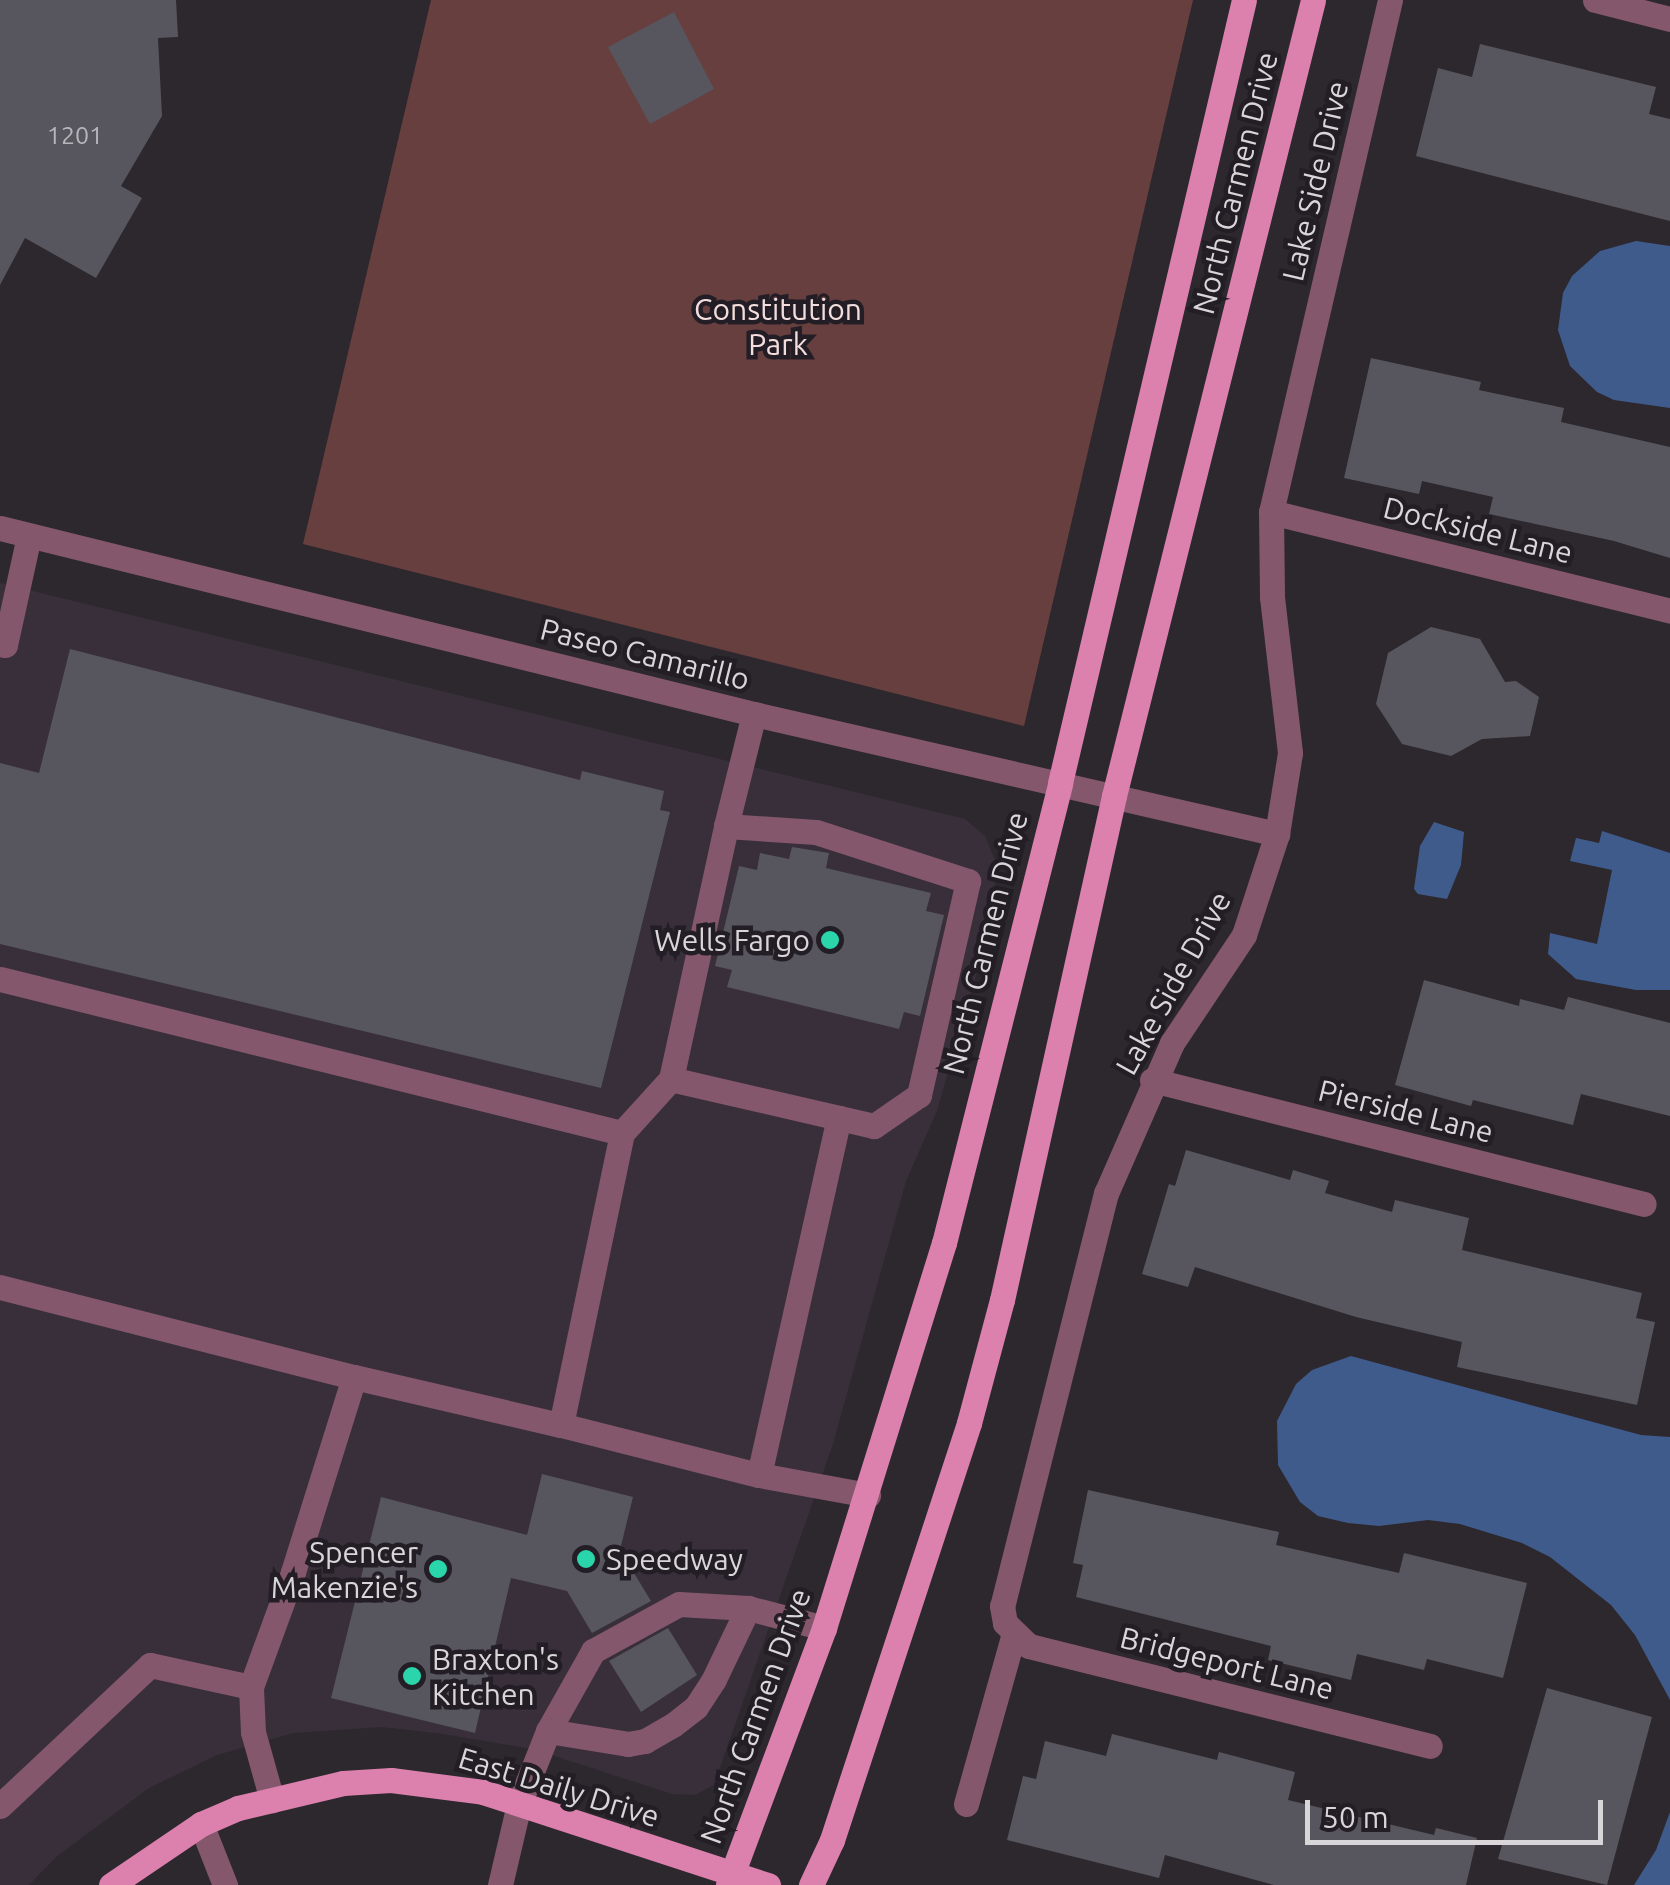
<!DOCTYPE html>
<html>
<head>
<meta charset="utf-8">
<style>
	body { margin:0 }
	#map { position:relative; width:1670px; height:1885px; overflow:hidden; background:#2d282e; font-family:Ubuntu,sans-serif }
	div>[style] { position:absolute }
	.built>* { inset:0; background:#382f3a }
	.green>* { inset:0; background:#683f3f }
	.water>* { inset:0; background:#3f5b8c }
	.building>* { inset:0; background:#57565f }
	.minor>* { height:25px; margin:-12.5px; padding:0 12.5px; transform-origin:12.5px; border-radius:12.5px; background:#84576c }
	.major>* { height:25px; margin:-12.5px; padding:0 12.5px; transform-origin:12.5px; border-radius:12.5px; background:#dc81ae }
	.dots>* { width:28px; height:28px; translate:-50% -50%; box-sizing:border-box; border:5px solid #231e25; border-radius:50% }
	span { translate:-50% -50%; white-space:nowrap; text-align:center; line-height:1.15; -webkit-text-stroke:9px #231e25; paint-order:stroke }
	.number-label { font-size:25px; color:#b8b6bb }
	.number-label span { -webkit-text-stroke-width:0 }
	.street-label { font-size:30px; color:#d9d6da }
	.park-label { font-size:30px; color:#f3dedd }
	.poi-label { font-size:30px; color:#d9d6da }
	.right { translate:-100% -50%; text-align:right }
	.left { translate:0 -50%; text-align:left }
	.scale { position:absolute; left:1305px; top:1800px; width:298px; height:45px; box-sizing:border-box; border:5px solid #d9d6da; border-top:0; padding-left:12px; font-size:30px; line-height:35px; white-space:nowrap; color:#d9d6da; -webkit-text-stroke:8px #231e25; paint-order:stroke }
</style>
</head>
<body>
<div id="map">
	<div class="built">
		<div style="clip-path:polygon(0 583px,965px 819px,985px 836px,998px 867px,982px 954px,937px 1111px,906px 1181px,833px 1444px,714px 1785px,695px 1795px,672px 1794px,533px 1749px,443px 1734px,382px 1727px,293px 1733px,217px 1755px,149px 1788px,56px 1857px,29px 1885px,0 1885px)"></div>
	</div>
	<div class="green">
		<div style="clip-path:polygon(431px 0,1193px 0,1024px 726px,303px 544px)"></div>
	</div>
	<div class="water">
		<div style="clip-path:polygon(1636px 241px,1670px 246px,1670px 408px,1614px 400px,1597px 392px,1570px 366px,1558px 330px,1563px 293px,1572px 276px,1600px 251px)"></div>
		<div style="clip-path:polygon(1434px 822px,1464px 832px,1461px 865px,1447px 899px,1418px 894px,1414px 889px,1420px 846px)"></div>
		<div style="clip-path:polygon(1602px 831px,1670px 853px,1670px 990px,1636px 990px,1576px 979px,1548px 954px,1550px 933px,1597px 944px,1612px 870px,1570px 861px,1576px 838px,1599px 843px)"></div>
		<div style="clip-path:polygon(1351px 1356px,1641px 1435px,1670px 1437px,1670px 1700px,1635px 1635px,1611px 1605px,1550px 1557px,1522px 1543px,1460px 1524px,1428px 1520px,1379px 1526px,1348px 1523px,1318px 1516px,1300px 1502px,1278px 1465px,1277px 1421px,1296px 1384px,1312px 1370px)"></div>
		<div style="clip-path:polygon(1670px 1812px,1670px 1885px,1634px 1885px,1656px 1850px)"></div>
	</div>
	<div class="building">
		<div style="clip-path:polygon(0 0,176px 0,178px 37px,158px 38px,162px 116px,121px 186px,142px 198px,96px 278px,25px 238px,0 285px)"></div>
		<div style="clip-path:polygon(674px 12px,714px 89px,650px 124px,608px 47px)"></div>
		<div style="clip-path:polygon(1480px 44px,1656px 87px,1649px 114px,1670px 119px,1670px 221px,1416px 156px,1438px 68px,1472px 77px)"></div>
		<div style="clip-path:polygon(1371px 358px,1481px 382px,1479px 390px,1564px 408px,1561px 422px,1670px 447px,1670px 558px,1614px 541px,1489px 514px,1493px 497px,1422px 481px,1419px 494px,1344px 478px)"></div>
		<div style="clip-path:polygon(1431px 627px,1480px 639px,1505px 682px,1516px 681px,1539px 697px,1530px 736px,1482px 739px,1451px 756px,1402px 744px,1376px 704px,1388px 653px)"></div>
		<div style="clip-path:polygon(70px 649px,580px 780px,582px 771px,664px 791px,660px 810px,670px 812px,601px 1088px,0 944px,0 763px,39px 773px)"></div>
		<div style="clip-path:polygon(792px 847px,829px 853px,826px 868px,931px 893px,926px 911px,944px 915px,920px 1016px,904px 1012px,899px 1029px,727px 987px,732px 970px,715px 966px,739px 866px,757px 870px,760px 853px,789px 859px)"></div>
		<div style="clip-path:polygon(1424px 980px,1519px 1006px,1520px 999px,1564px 1010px,1568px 997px,1670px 1023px,1670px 1116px,1581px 1094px,1573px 1125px,1473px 1100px,1471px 1106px,1395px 1085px)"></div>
		<div style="clip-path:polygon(1186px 1150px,1290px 1180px,1293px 1170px,1329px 1181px,1325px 1193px,1392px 1212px,1395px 1200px,1469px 1218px,1462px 1250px,1642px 1293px,1636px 1318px,1655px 1322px,1637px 1405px,1457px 1367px,1462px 1342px,1356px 1317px,1195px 1267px,1188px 1287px,1142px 1274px,1169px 1184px,1175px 1186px)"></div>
		<div style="clip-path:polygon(542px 1474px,633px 1497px,620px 1550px,651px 1601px,592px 1633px,567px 1591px,511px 1578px,475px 1733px,331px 1698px,381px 1497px,527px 1535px)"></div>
		<div style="clip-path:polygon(1088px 1490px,1279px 1532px,1276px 1545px,1399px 1573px,1404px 1553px,1527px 1583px,1503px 1678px,1427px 1659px,1424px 1670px,1357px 1654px,1351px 1680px,1268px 1660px,1271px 1646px,1076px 1597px,1083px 1565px,1073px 1563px)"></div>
		<div style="clip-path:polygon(668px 1628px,697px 1675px,641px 1712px,609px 1661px)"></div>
		<div style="clip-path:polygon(1547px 1688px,1652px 1717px,1607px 1885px,1498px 1859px)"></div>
		<div style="clip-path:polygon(1112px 1734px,1217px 1760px,1219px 1752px,1295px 1772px,1288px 1800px,1434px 1835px,1436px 1828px,1477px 1838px,1466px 1885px,1274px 1885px,1165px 1855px,1159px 1878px,1007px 1840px,1023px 1776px,1036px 1779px,1045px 1741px,1106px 1756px)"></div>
	</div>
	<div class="minor">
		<div style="left:1390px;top:0;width:526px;rotate:103.08deg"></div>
		<div style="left:1271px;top:512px;width:85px;rotate:89.3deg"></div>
		<div style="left:1272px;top:597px;width:157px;rotate:83.4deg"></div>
		<div style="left:1290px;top:753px;width:82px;rotate:99.1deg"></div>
		<div style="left:1277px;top:834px;width:106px;rotate:108.1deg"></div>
		<div style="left:1244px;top:935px;width:130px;rotate:123.7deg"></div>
		<div style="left:1172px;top:1043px;width:164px;rotate:113.7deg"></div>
		<div style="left:1106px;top:1193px;width:426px;rotate:104.1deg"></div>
		<div style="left:1002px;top:1606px;width:17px;rotate:80deg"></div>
		<div style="left:1005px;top:1623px;width:33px;rotate:44deg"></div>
		<div style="left:1029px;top:1646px;width:413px;rotate:14deg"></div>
		<div style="left:1595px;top:0;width:77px;rotate:14.2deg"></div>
		<div style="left:1271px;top:512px;width:411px;rotate:13.9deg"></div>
		<div style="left:0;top:528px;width:777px;rotate:13.86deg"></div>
		<div style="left:754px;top:714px;width:537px;rotate:12.92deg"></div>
		<div style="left:0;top:644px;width:5px;rotate:11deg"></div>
		<div style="left:5px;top:645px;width:112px;rotate:-77.6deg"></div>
		<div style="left:726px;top:826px;width:115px;rotate:-76deg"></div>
		<div style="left:0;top:979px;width:641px;rotate:13.91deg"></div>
		<div style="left:622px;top:1133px;width:73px;rotate:-47.8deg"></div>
		<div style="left:671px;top:1079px;width:259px;rotate:-77.7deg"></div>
		<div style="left:726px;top:826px;width:90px;rotate:3.8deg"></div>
		<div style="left:816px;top:832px;width:160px;rotate:17.9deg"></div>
		<div style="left:968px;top:881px;width:220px;rotate:102.9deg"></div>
		<div style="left:919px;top:1095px;width:55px;rotate:145.4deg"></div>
		<div style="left:874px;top:1126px;width:208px;rotate:-167deg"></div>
		<div style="left:1152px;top:1080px;width:507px;rotate:14.15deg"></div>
		<div style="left:0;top:1287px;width:365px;rotate:14.3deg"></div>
		<div style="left:561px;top:1425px;width:204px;rotate:14.2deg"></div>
		<div style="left:759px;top:1475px;width:111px;rotate:10.4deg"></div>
		<div style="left:759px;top:1475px;width:366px;rotate:-77.4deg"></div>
		<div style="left:251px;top:1687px;width:122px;rotate:-69.9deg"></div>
		<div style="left:293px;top:1572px;width:204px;rotate:-72.6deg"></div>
		<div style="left:354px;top:1377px;width:212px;rotate:13.1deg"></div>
		<div style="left:561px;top:1425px;width:298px;rotate:-78.2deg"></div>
		<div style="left:548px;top:1731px;width:92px;rotate:-60.6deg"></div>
		<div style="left:593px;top:1651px;width:98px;rotate:-28.7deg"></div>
		<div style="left:679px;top:1604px;width:69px;rotate:3.3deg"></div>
		<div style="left:966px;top:1804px;width:178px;rotate:-74.3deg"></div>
		<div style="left:0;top:1806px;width:206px;rotate:-43.2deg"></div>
		<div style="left:150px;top:1665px;width:103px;rotate:12.3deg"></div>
		<div style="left:251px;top:1687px;width:45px;rotate:87.5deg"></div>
		<div style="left:253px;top:1732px;width:71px;rotate:74.4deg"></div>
		<div style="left:201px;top:1824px;width:66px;rotate:68.5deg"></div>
		<div style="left:500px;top:1885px;width:83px;rotate:-76.8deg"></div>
		<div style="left:519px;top:1804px;width:79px;rotate:-68.3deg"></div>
		<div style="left:548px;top:1731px;width:81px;rotate:9.2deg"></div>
		<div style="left:628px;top:1744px;width:17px;rotate:-10deg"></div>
		<div style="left:645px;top:1741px;width:32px;rotate:-30deg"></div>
		<div style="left:673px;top:1725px;width:29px;rotate:-38deg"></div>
		<div style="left:696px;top:1707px;width:33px;rotate:-57deg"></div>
		<div style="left:714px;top:1679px;width:79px;rotate:-64.4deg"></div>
		<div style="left:748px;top:1608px;width:79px;rotate:14.7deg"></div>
	</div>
	<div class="major">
		<div style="left:111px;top:1885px;width:109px;rotate:-34.1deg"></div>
		<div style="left:201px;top:1824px;width:40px;rotate:-23.4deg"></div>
		<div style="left:238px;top:1808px;width:108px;rotate:-13.4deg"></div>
		<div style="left:343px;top:1783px;width:48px;rotate:-3.6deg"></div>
		<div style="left:391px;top:1780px;width:93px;rotate:7.4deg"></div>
		<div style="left:483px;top:1792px;width:300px;rotate:18.1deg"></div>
		<div style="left:728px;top:1885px;width:274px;rotate:-69.5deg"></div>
		<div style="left:824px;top:1628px;width:403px;rotate:-72.7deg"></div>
		<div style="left:944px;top:1243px;width:474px;rotate:-75.8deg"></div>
		<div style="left:1060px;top:783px;width:804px;rotate:-76.78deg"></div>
		<div style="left:811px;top:1885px;width:50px;rotate:-65deg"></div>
		<div style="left:832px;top:1840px;width:439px;rotate:-71.8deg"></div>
		<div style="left:969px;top:1423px;width:127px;rotate:-75deg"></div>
		<div style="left:1002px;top:1300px;width:516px;rotate:-77.47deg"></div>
		<div style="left:1114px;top:796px;width:820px;rotate:-75.96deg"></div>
	</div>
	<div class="dots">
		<div style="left:830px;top:940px;background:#2bd5ac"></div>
		<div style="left:586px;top:1559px;background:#2bd5ac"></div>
		<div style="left:438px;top:1569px;background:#2bd5ac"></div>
		<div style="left:412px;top:1676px;background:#2bd5ac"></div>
	</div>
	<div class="number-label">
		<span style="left:75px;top:135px">1201</span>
	</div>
	<div class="street-label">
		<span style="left:1315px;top:181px;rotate:-77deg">Lake Side Drive</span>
		<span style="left:1235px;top:183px;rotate:-76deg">North Carmen Drive</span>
		<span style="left:1478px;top:530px;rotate:14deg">Dockside Lane</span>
		<span style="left:645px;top:654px;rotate:14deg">Paseo Camarillo</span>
		<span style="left:985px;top:943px;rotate:-76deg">North Carmen Drive</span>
		<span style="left:1173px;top:983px;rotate:-61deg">Lake Side Drive</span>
		<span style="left:1406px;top:1111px;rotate:14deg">Pierside Lane</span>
		<span style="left:1227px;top:1663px;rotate:14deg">Bridgeport Lane</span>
		<span style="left:755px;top:1716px;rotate:-70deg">North Carmen Drive</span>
		<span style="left:559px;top:1787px;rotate:17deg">East Daily Drive</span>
	</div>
	<div class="park-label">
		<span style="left:778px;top:326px">Constitution<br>Park</span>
	</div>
	<div class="poi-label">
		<span class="right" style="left:810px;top:940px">Wells Fargo</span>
		<span class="right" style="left:418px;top:1569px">Spencer<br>Makenzie's</span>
		<span class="left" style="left:606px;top:1559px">Speedway</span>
		<span class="left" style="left:432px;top:1676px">Braxton's<br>Kitchen</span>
	</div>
	<div class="scale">50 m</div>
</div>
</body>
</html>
